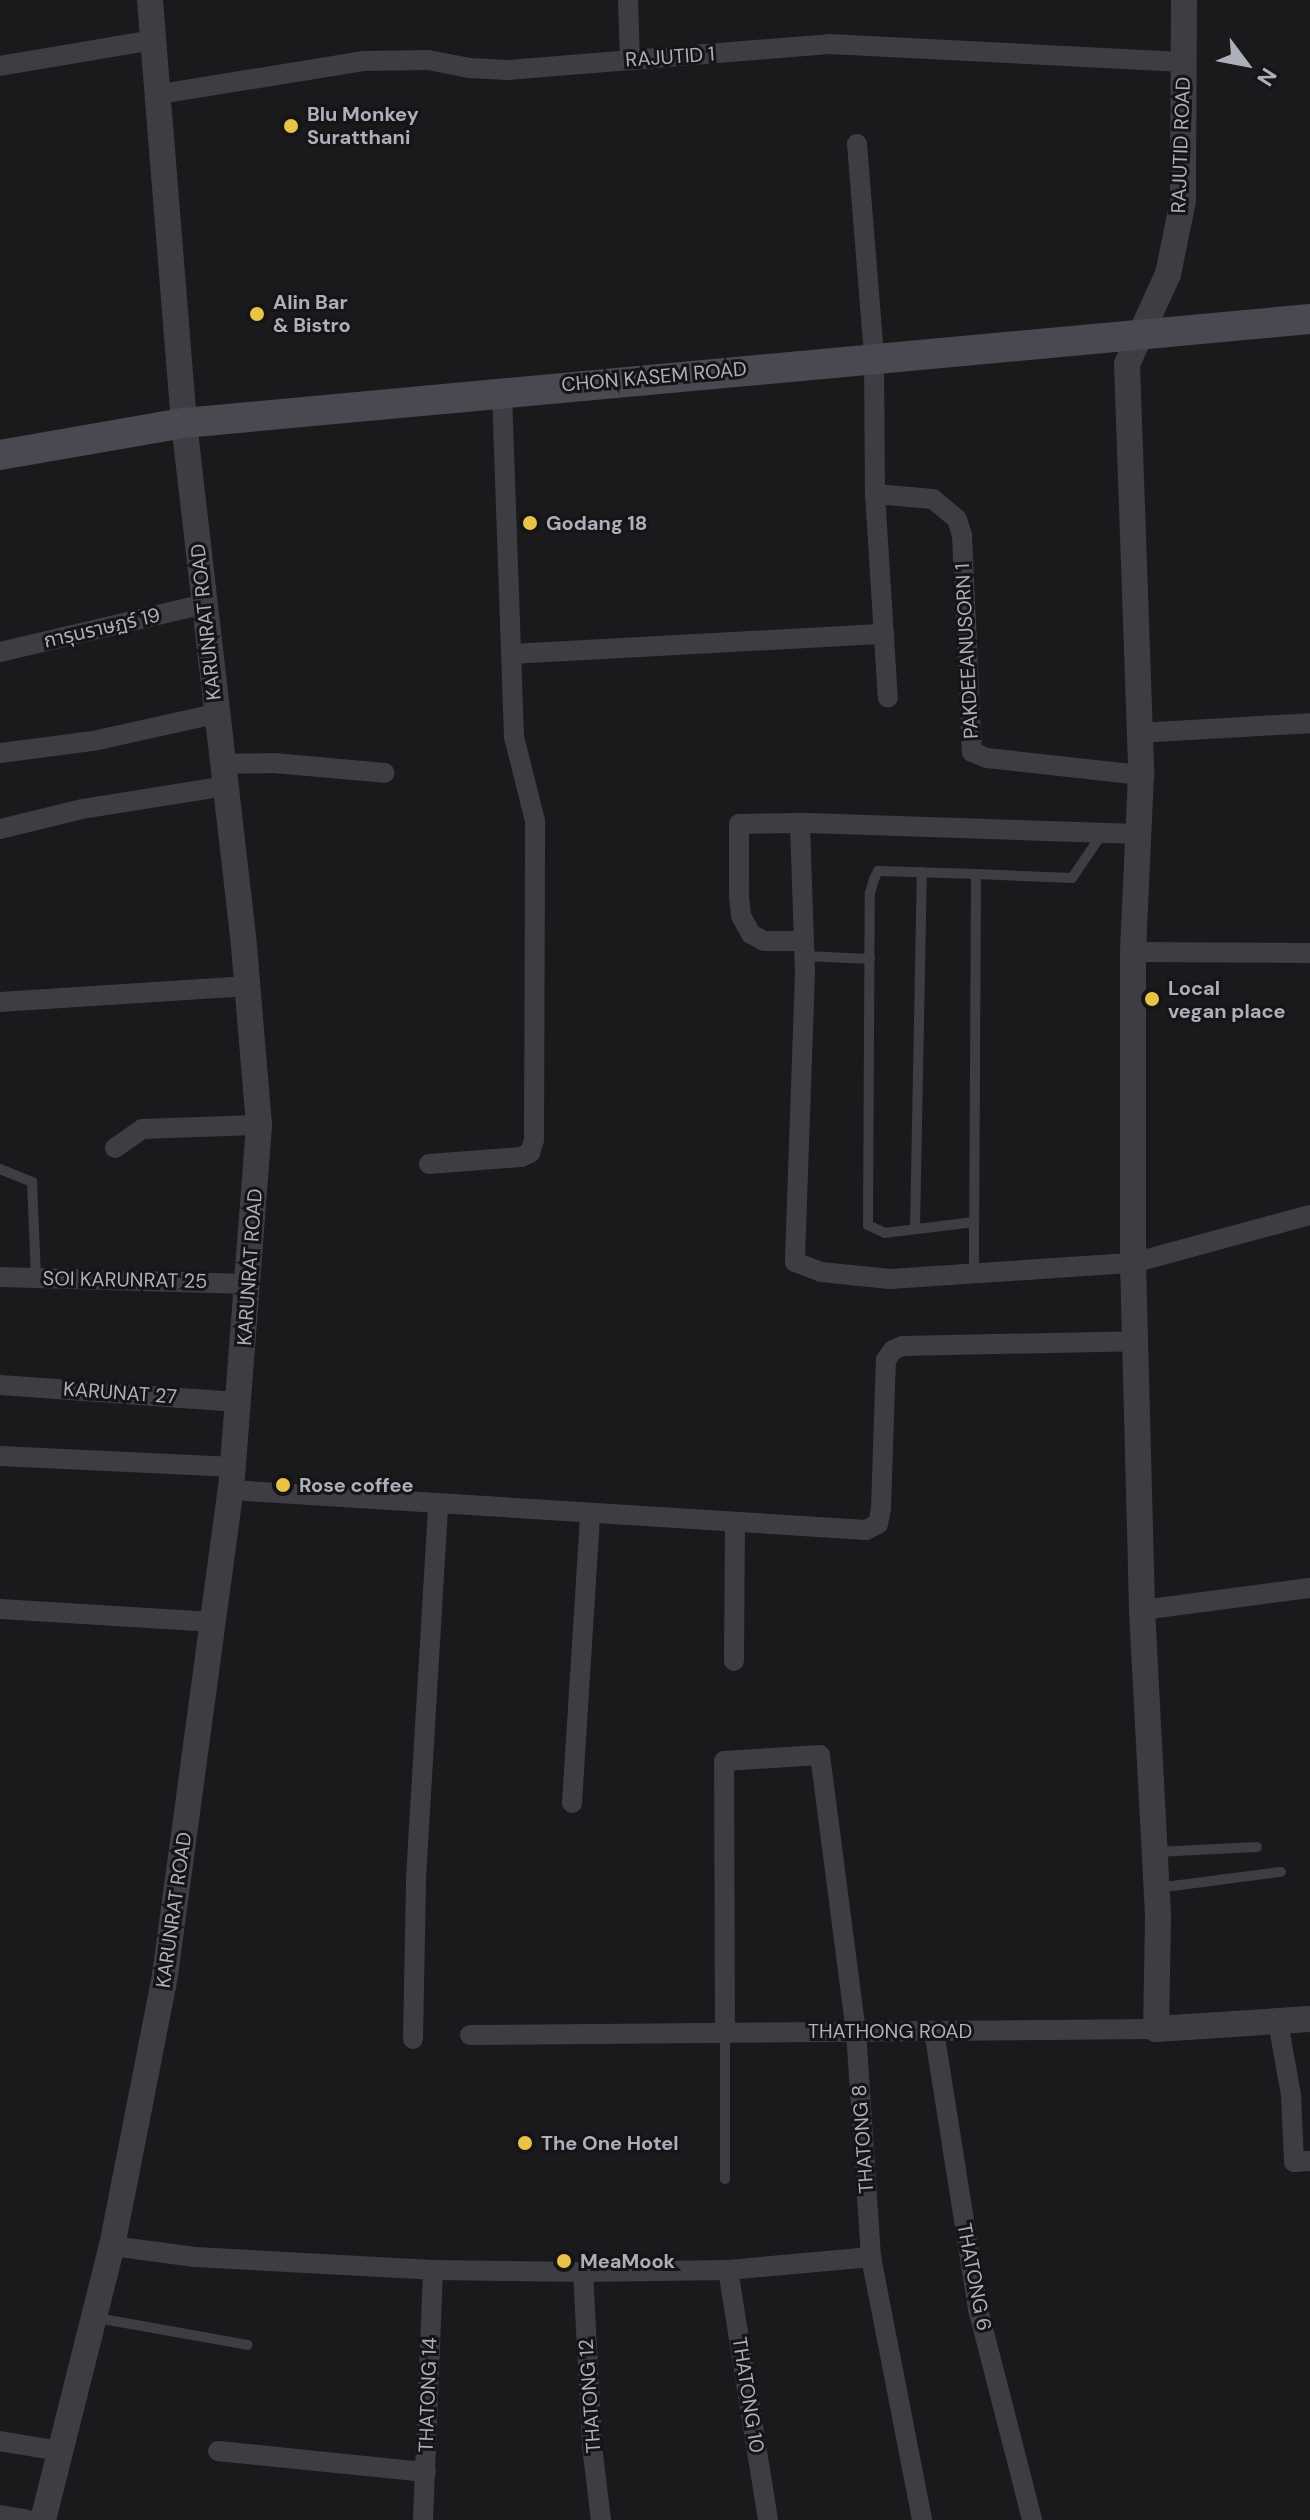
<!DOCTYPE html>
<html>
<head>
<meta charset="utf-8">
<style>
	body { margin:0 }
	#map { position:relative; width:1310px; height:2520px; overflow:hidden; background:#1a1a1c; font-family:"DM Sans","Noto Sans Thai",sans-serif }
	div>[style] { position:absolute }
	.service>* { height:10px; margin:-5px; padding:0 5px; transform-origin:5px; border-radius:5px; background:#3d3d43 }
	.minor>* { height:20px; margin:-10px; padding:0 10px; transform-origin:10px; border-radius:10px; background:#3d3d43 }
	.tertiary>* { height:26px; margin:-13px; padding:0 13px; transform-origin:13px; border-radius:13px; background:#3d3d43 }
	.secondary>* { height:30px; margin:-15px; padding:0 15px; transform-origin:15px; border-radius:15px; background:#494a51 }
	.dots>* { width:22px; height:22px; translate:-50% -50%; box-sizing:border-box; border:4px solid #151517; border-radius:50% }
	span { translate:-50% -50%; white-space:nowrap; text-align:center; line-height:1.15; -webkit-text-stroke:6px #151517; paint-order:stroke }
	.street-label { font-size:20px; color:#adb0bb }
	.poi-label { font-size:20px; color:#adb0bb; font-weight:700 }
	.left { translate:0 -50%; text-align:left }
	.north { position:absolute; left:1206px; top:24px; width:80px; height:80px; -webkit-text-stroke:6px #151517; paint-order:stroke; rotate:122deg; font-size:22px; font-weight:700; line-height:32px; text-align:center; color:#adb0bb }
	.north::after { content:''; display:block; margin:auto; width:28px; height:36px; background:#adb0bb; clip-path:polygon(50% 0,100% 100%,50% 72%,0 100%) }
</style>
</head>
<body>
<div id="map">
	<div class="service">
		<div style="left:976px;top:874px;width:348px;rotate:90.3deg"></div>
		<div style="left:974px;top:1222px;width:90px;rotate:173deg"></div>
		<div style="left:885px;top:1233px;width:19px;rotate:-155deg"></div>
		<div style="left:868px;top:1225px;width:332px;rotate:-89.7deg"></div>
		<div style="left:870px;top:893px;width:15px;rotate:-74deg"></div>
		<div style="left:874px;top:879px;width:9px;rotate:-63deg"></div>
		<div style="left:878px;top:871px;width:98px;rotate:1.8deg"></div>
		<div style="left:976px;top:874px;width:96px;rotate:2.4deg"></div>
		<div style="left:1072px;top:878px;width:53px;rotate:-55.7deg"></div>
		<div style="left:804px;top:956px;width:66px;rotate:2.6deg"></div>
		<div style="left:0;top:1169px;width:35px;rotate:22deg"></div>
		<div style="left:32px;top:1182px;width:96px;rotate:87.6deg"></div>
		<div style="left:915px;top:1229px;width:357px;rotate:-88.9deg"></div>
		<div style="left:974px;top:1272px;width:50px;rotate:-90deg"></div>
		<div style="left:1156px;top:1852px;width:101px;rotate:-2.8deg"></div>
		<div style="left:1157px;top:1888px;width:125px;rotate:-7.4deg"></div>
		<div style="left:725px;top:2179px;width:146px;rotate:-90deg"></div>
		<div style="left:97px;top:2318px;width:153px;rotate:10.1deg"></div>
	</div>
	<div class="minor">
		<div style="left:628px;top:0;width:60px;rotate:88.1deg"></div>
		<div style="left:0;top:66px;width:156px;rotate:-9.6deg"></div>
		<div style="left:160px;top:94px;width:207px;rotate:-9.2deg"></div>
		<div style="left:364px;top:61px;width:64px;rotate:-0.9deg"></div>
		<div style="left:428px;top:60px;width:43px;rotate:10.8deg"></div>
		<div style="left:470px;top:68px;width:37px;rotate:3deg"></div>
		<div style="left:507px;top:70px;width:323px;rotate:-4.6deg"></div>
		<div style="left:829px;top:44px;width:354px;rotate:2.9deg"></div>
		<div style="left:857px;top:144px;width:214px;rotate:85.4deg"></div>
		<div style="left:874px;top:357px;width:137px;rotate:89.6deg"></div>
		<div style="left:875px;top:494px;width:204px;rotate:86.4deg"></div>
		<div style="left:875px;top:494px;width:58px;rotate:4.9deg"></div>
		<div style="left:933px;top:499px;width:31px;rotate:40deg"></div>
		<div style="left:957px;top:519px;width:17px;rotate:73deg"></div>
		<div style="left:962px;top:535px;width:217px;rotate:87.4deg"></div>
		<div style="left:972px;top:752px;width:16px;rotate:22deg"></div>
		<div style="left:987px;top:758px;width:155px;rotate:6.3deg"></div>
		<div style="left:0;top:652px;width:210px;rotate:-13.2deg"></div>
		<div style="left:511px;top:654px;width:374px;rotate:-3.1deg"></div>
		<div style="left:1139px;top:733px;width:171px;rotate:-3.3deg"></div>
		<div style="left:0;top:753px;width:94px;rotate:-7.4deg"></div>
		<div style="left:93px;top:741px;width:125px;rotate:-12.5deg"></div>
		<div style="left:222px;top:764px;width:52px;rotate:-1.1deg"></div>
		<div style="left:274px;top:763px;width:111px;rotate:5.1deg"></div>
		<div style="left:800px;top:823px;width:61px;rotate:179.1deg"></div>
		<div style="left:739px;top:824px;width:72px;rotate:90deg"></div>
		<div style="left:739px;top:896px;width:20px;rotate:84deg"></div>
		<div style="left:741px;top:916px;width:21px;rotate:61deg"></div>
		<div style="left:751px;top:934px;width:15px;rotate:28deg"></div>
		<div style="left:764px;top:941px;width:39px"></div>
		<div style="left:0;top:829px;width:84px;rotate:-13.7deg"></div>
		<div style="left:82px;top:809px;width:145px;rotate:-9.1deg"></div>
		<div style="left:1138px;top:834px;width:338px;rotate:-178.1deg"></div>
		<div style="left:800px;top:823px;width:149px;rotate:88.1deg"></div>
		<div style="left:805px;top:972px;width:290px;rotate:92deg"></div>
		<div style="left:795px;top:1262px;width:28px;rotate:21deg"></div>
		<div style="left:821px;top:1272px;width:69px;rotate:5.8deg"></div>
		<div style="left:890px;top:1279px;width:244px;rotate:-3.8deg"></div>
		<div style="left:1133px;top:1263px;width:183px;rotate:-15.2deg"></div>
		<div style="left:1133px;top:952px;width:177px;rotate:0.3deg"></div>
		<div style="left:0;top:1002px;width:248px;rotate:-3.7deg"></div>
		<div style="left:115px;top:1148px;width:33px;rotate:-35deg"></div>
		<div style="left:142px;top:1129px;width:117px;rotate:-2deg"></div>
		<div style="left:429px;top:1164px;width:92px;rotate:-4.4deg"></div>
		<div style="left:521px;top:1157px;width:10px;rotate:-24deg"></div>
		<div style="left:530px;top:1153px;width:14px;rotate:-73deg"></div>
		<div style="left:534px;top:1140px;width:319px;rotate:-89.8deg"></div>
		<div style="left:535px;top:821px;width:87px;rotate:-104deg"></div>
		<div style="left:514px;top:737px;width:346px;rotate:-92deg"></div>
		<div style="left:0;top:1277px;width:250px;rotate:1.6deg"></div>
		<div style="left:0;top:1385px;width:241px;rotate:4.1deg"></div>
		<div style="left:0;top:1456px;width:234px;rotate:2.7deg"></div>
		<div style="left:231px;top:1490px;width:636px;rotate:3.6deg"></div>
		<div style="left:866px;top:1530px;width:13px;rotate:-27deg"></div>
		<div style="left:878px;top:1524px;width:16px;rotate:-79deg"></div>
		<div style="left:881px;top:1508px;width:148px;rotate:-88.1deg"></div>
		<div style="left:886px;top:1360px;width:12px;rotate:-55deg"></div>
		<div style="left:893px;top:1350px;width:11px;rotate:-22deg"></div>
		<div style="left:903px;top:1346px;width:232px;rotate:-1.2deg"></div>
		<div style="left:0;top:1609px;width:214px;rotate:3.5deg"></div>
		<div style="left:1142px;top:1610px;width:169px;rotate:-7.5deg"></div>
		<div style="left:734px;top:1661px;width:138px;rotate:-89.6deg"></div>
		<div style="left:572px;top:1803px;width:289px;rotate:-86.4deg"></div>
		<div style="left:1278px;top:2022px;width:74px;rotate:79.9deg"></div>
		<div style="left:1291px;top:2095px;width:67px;rotate:87.4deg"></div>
		<div style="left:1294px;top:2162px;width:16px;rotate:-4deg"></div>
		<div style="left:934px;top:2031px;width:281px;rotate:81deg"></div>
		<div style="left:978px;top:2309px;width:218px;rotate:75.6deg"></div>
		<div style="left:725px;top:2033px;width:272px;rotate:-90.2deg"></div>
		<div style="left:724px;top:1761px;width:96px;rotate:-3.6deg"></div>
		<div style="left:820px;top:1755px;width:278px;rotate:82.6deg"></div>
		<div style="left:856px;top:2031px;width:226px;rotate:86.2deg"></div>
		<div style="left:871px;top:2257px;width:268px;rotate:79deg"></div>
		<div style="left:470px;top:2035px;width:686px;rotate:-0.5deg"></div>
		<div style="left:413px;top:2039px;width:161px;rotate:-88.9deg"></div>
		<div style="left:416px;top:1878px;width:374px;rotate:-86.6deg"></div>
		<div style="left:112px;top:2246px;width:84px;rotate:7.5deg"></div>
		<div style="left:195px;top:2257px;width:238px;rotate:3.1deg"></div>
		<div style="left:433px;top:2270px;width:150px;rotate:0.8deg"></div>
		<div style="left:583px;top:2272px;width:145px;rotate:-0.8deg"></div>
		<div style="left:728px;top:2270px;width:144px;rotate:-5.2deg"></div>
		<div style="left:728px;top:2270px;width:253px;rotate:80.9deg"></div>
		<div style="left:583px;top:2272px;width:174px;rotate:87deg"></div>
		<div style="left:592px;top:2446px;width:75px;rotate:83.1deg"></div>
		<div style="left:0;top:2441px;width:61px;rotate:9.5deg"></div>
		<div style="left:218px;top:2451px;width:209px;rotate:5.8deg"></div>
		<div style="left:0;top:2515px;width:27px;rotate:10deg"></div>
		<div style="left:423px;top:2520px;width:250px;rotate:-87.7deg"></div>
	</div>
	<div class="tertiary">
		<div style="left:1184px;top:0;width:201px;rotate:90.3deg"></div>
		<div style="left:1183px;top:201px;width:75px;rotate:101.6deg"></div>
		<div style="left:1168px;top:274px;width:99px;rotate:114.5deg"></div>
		<div style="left:1127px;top:364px;width:411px;rotate:88deg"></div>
		<div style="left:1141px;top:775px;width:177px;rotate:92.6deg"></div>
		<div style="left:1133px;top:952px;width:311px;rotate:90deg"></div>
		<div style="left:1133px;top:1263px;width:347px;rotate:88.5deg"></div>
		<div style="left:1142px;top:1610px;width:308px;rotate:87deg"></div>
		<div style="left:1158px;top:1918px;width:111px;rotate:91deg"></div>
		<div style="left:1156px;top:2029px;width:154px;rotate:-3.7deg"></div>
		<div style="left:43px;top:2520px;width:283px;rotate:-75.9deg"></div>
		<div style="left:112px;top:2246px;width:276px;rotate:-78.9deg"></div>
		<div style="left:165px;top:1975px;width:489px;rotate:-82.3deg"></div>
		<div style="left:231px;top:1490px;width:366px;rotate:-85.6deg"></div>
		<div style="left:259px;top:1125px;width:190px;rotate:-94.8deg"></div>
		<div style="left:243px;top:936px;width:516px;rotate:-96.56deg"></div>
		<div style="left:184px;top:423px;width:424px;rotate:-94.6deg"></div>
	</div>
	<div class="secondary">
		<div style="left:0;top:455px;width:187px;rotate:-9.9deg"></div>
		<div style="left:184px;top:423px;width:1131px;rotate:-5.28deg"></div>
	</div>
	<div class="dots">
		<div style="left:291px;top:126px;background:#e8c345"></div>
		<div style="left:257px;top:314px;background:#e8c345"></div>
		<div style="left:530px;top:523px;background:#e8c345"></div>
		<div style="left:1152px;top:999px;background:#e8c345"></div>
		<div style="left:283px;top:1485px;background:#e8c345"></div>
		<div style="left:525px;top:2143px;background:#e8c345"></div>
		<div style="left:564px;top:2261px;background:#e8c345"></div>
	</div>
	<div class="street-label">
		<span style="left:670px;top:57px;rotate:-4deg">RAJUTID 1</span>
		<span style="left:1181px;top:145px;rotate:-88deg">RAJUTID ROAD</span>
		<span style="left:654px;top:377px;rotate:-5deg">CHON KASEM ROAD</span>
		<span style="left:206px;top:622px;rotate:-96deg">KARUNRAT ROAD</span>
		<span style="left:102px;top:628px;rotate:-13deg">การุนราษฏร์ 19</span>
		<span style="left:967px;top:651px;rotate:-93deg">PAKDEEANUSORN 1</span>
		<span style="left:250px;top:1267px;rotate:-86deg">KARUNRAT ROAD</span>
		<span style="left:125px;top:1280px;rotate:1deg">SOI KARUNRAT 25</span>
		<span style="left:120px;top:1393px;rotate:4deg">KARUNAT 27</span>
		<span style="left:174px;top:1910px;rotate:-82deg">KARUNRAT ROAD</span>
		<span style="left:890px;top:2031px">THATHONG ROAD</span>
		<span style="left:863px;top:2139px;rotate:-94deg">THATONG 8</span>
		<span style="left:974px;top:2277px;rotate:79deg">THATONG 6</span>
		<span style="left:428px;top:2395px;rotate:-88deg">THATONG 14</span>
		<span style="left:748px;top:2395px;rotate:81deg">THATONG 10</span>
		<span style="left:590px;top:2396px;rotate:-94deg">THATONG 12</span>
	</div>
	<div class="poi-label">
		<span class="left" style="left:307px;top:126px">Blu Monkey<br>Suratthani</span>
		<span class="left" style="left:273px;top:314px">Alin Bar<br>&amp; Bistro</span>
		<span class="left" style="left:546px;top:523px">Godang 18</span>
		<span class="left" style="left:1168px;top:1000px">Local<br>vegan place</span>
		<span class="left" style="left:299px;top:1485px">Rose coffee</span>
		<span class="left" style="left:541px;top:2143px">The One Hotel</span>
		<span class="left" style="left:580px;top:2261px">MeaMook</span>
	</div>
	<div class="north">N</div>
</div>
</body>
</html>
